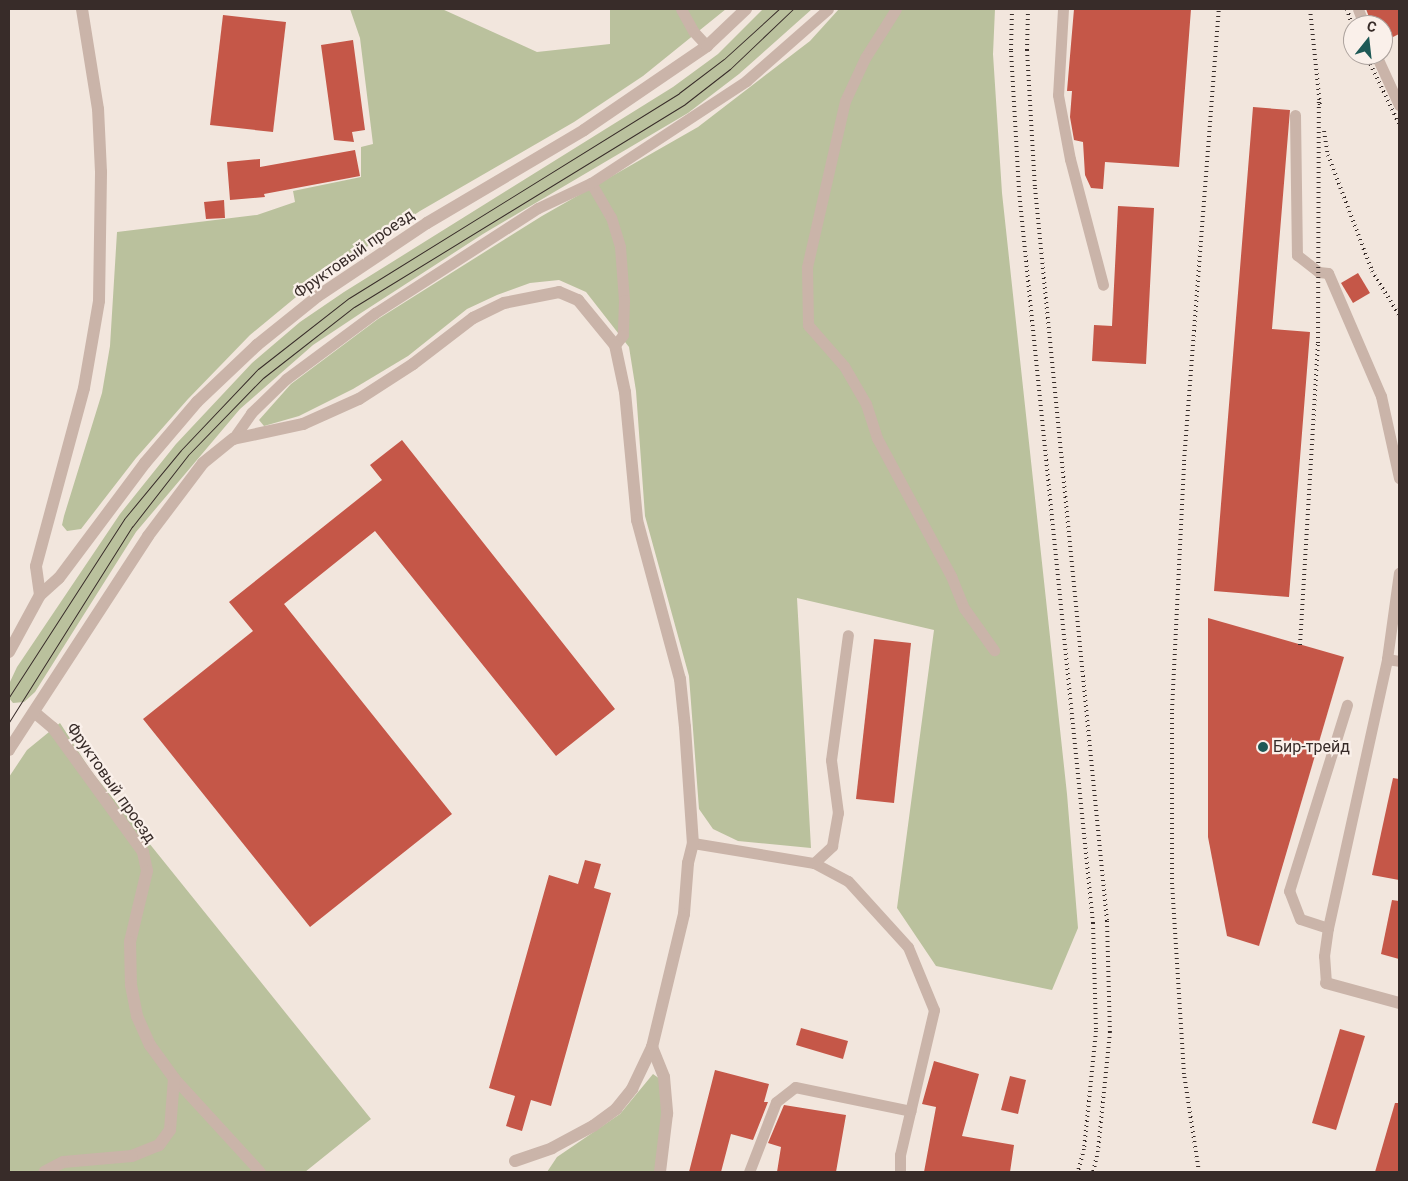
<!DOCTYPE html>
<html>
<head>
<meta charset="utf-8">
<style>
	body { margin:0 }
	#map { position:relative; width:1408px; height:1181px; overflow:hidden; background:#f2e6dd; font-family:Roboto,sans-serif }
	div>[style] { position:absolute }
	.green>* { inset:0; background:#bac19d }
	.building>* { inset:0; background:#c55748 }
	.service>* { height:11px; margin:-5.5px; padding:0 5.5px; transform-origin:5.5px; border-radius:5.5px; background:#cab4a9 }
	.minor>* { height:12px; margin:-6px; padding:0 6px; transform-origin:6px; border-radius:6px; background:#cab4a9 }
	.tertiary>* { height:12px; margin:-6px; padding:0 6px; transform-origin:6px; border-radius:6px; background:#cab4a9 }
	.tram>* { height:1px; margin:-0.5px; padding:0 0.5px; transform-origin:0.5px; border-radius:0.5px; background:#382c29 }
	.rail>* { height:4px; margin-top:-2px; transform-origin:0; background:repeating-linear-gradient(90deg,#382c29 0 1px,transparent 0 5px) }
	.dots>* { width:14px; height:14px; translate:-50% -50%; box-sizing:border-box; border:2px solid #faf0ea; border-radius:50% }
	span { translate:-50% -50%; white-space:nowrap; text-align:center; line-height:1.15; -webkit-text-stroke:4.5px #faf0ea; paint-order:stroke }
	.street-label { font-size:16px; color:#382c29 }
	.poi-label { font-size:16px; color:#382c29 }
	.left { translate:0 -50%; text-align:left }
	.frame { position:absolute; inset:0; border:10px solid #382c29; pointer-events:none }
	.north { position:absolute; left:1343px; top:15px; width:50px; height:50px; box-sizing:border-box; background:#faf0ea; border:1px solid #aca29d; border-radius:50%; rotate:16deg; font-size:14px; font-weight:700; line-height:20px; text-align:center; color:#382c29 }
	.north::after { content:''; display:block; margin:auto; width:18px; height:22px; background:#1e5956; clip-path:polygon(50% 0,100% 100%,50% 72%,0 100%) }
</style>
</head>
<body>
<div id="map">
	<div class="green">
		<div style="clip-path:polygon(350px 9px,442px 9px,537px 52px,610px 44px,610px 9px,726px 9px,643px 76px,574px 122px,420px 211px,313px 283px,250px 335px,188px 399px,136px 458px,81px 529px,67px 531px,62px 525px,64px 516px,102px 393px,110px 346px,117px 232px,257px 215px,295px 202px,293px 191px,361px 177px,361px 147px,373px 144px,360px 38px)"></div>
		<div style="clip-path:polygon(763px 9px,812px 9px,739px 74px,688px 113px,483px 234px,361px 313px,313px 345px,240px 409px,136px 532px,35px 692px,24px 702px,13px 703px,9px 698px,9px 684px,17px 667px,120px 514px,176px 444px,252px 363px,300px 322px,344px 292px,673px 87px,718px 54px)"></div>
		<div style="clip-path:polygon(839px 9px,995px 9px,993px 54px,1002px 193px,1067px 794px,1078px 928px,1052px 990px,936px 966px,897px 908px,934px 630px,797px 598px,811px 848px,738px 841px,713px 829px,699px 809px,689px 676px,645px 516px,636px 391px,629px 347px,586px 292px,559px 280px,530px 283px,497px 295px,467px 309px,408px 356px,353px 389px,299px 416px,264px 426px,259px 420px,291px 384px,378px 319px,542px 216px,698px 127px,810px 41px)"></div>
		<div style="clip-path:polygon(60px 723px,91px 771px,371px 1119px,305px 1172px,9px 1172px,9px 777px,27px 750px)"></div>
		<div style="clip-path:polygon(653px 1074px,660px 1079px,663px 1115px,655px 1172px,547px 1172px,557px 1157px,620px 1114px)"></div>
	</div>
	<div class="building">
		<div style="clip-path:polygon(1074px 9px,1191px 9px,1179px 167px,1105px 162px,1103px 189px,1091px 188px,1085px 175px,1083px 142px,1074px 140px,1070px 117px,1072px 91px,1067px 91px)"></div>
		<div style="clip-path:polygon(1366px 9px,1399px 9px,1399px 34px,1383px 42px,1383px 25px,1372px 25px)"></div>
		<div style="clip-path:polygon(223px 15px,286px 22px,273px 132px,210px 125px)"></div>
		<div style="clip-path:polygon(353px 40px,365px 130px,352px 132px,354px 142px,334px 140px,321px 45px)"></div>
		<div style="clip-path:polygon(1253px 107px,1290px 110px,1272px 329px,1310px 332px,1289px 597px,1214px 591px)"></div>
		<div style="clip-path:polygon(355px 150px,360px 176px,264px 194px,265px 197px,230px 200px,227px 162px,260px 159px,260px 167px)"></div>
		<div style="clip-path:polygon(224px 200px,225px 218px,206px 219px,204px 202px)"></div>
		<div style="clip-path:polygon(1118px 206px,1154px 208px,1146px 364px,1092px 361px,1094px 325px,1112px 326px)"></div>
		<div style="clip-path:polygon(1358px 273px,1370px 293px,1353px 303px,1341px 283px)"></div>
		<div style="clip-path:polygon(402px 440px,615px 709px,556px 756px,375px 531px,284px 604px,452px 814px,310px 927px,143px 719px,253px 631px,229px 602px,382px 480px,370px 465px)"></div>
		<div style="clip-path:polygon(1208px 618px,1344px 657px,1259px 946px,1227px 936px,1208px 837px)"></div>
		<div style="clip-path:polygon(874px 639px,911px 643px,894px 803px,856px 799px)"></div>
		<div style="clip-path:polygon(1393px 778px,1399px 779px,1399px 880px,1372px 875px)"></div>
		<div style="clip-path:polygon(585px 860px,601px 864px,594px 888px,611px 893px,551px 1106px,531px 1100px,522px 1131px,506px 1126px,515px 1096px,489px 1088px,549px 875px,578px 884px)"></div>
		<div style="clip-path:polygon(1392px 900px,1399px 901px,1399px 959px,1381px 954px)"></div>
		<div style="clip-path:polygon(801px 1028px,848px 1041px,843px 1059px,796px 1045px)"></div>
		<div style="clip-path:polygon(1340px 1029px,1365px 1036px,1336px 1130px,1312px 1123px)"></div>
		<div style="clip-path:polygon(934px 1061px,979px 1074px,962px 1136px,1014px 1145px,1010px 1172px,924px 1172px,936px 1107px,922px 1104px)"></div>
		<div style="clip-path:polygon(715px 1070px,769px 1084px,764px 1102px,768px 1102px,753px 1140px,731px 1134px,721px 1172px,689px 1172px)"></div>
		<div style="clip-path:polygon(1010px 1076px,1026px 1080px,1018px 1114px,1001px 1110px)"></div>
		<div style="clip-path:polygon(1395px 1103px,1399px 1103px,1399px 1172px,1375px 1172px)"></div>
		<div style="clip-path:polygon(784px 1105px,846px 1115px,836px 1172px,777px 1172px,781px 1147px,768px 1143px)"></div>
	</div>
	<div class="service">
		<div style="left:681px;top:9px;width:26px;rotate:61deg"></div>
		<div style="left:694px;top:32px;width:19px;rotate:47deg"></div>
		<div style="left:896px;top:9px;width:58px;rotate:122.3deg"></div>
		<div style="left:865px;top:58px;width:47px;rotate:114.9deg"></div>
		<div style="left:845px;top:101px;width:170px;rotate:102.9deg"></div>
		<div style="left:807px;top:267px;width:58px;rotate:89deg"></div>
		<div style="left:808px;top:325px;width:55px;rotate:48.7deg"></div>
		<div style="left:844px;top:366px;width:44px;rotate:59.9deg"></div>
		<div style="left:866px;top:404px;width:36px;rotate:72deg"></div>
		<div style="left:877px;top:438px;width:157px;rotate:61.8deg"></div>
		<div style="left:951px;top:576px;width:35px;rotate:68deg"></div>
		<div style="left:964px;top:608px;width:52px;rotate:54.5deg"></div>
		<div style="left:1063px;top:9px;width:86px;rotate:93.3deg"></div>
		<div style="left:1058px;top:95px;width:65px;rotate:79.4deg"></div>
		<div style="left:1070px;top:159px;width:130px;rotate:75.3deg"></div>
		<div style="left:1358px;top:9px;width:17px;rotate:69deg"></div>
		<div style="left:1376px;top:55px;width:55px;rotate:65.3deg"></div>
		<div style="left:1295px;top:115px;width:140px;rotate:89.2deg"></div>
		<div style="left:1297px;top:255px;width:28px;rotate:38deg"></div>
		<div style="left:1319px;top:272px;width:9px;rotate:6deg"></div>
		<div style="left:1328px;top:273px;width:134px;rotate:66.7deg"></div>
		<div style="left:1381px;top:396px;width:84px;rotate:77.6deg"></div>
		<div style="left:591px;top:183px;width:39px;rotate:60deg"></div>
		<div style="left:611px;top:217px;width:31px;rotate:73deg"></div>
		<div style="left:620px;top:247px;width:53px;rotate:85.7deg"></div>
		<div style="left:624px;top:300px;width:35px;rotate:92deg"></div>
		<div style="left:623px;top:335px;width:13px;rotate:129deg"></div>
		<div style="left:233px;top:439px;width:32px;rotate:-55deg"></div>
		<div style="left:251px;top:413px;width:49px;rotate:-44.2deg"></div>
		<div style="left:286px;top:379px;width:111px;rotate:-36.6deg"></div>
		<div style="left:375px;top:313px;width:194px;rotate:-32.8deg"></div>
		<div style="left:538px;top:208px;width:59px;rotate:-25.3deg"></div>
		<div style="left:591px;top:183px;width:186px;rotate:-33.3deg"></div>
		<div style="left:746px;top:81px;width:109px;rotate:-41.3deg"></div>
		<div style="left:1387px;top:659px;width:87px;rotate:-82.1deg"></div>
		<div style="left:693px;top:843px;width:123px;rotate:9.4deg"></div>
		<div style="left:814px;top:863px;width:38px;rotate:28deg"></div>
		<div style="left:848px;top:881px;width:89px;rotate:47.7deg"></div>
		<div style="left:908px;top:947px;width:68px;rotate:67.6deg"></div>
		<div style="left:934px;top:1010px;width:149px;rotate:103.2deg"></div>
		<div style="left:900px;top:1155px;width:17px;rotate:90deg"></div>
		<div style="left:814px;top:863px;width:25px;rotate:-43deg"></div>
		<div style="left:832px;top:846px;width:34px;rotate:-80deg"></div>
		<div style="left:838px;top:813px;width:53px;rotate:-97.5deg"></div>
		<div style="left:831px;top:760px;width:126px;rotate:-82.3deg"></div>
		<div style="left:1328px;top:928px;width:29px;rotate:-162deg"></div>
		<div style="left:1300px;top:919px;width:30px;rotate:-111deg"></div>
		<div style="left:1289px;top:891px;width:195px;rotate:-72.7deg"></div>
		<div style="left:1326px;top:983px;width:27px;rotate:-94deg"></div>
		<div style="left:1324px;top:956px;width:28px;rotate:-82deg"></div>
		<div style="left:1328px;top:928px;width:275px;rotate:-77.6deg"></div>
		<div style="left:1387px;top:659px;width:12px;rotate:9deg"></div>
		<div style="left:174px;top:1078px;width:127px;rotate:47.5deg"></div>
		<div style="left:749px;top:1172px;width:75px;rotate:-68.9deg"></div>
		<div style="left:776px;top:1102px;width:24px;rotate:-38deg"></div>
		<div style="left:795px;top:1087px;width:118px;rotate:11.7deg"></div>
	</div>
	<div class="minor">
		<div style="left:34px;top:712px;width:25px;rotate:40deg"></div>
		<div style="left:53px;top:728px;width:153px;rotate:54deg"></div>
		<div style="left:143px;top:852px;width:19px;rotate:78deg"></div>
		<div style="left:147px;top:871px;width:73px;rotate:103.5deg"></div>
		<div style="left:130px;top:942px;width:43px;rotate:88.7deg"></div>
		<div style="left:131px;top:985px;width:32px;rotate:79deg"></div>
		<div style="left:137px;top:1016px;width:32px;rotate:66deg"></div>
		<div style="left:150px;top:1045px;width:41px;rotate:54deg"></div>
		<div style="left:174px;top:1078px;width:52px;rotate:94.4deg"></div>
		<div style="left:170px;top:1130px;width:19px;rotate:126deg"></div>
		<div style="left:159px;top:1145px;width:29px;rotate:158deg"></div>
		<div style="left:132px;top:1156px;width:69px;rotate:175deg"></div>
		<div style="left:63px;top:1162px;width:21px;rotate:152deg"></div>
		<div style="left:10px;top:748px;width:253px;rotate:-56.9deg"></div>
		<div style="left:148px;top:536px;width:91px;rotate:-53deg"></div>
		<div style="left:203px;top:463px;width:38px;rotate:-39deg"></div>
		<div style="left:233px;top:439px;width:72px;rotate:-12.1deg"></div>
		<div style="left:303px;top:424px;width:61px;rotate:-24.1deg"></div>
		<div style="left:359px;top:399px;width:64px;rotate:-32.9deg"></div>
		<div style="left:413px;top:364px;width:76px;rotate:-37.5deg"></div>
		<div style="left:473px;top:318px;width:34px;rotate:-26deg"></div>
		<div style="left:504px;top:303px;width:56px;rotate:-11.3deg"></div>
		<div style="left:559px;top:292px;width:21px;rotate:23deg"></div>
		<div style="left:578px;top:300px;width:58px;rotate:50.6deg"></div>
		<div style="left:615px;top:345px;width:48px;rotate:78deg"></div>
		<div style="left:625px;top:392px;width:129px;rotate:84.6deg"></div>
		<div style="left:637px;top:520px;width:165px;rotate:74.9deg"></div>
		<div style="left:680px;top:679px;width:48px;rotate:84.1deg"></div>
		<div style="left:685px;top:727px;width:116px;rotate:86.1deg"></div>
		<div style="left:693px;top:843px;width:21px;rotate:104deg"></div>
		<div style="left:688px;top:863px;width:51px;rotate:94.5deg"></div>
		<div style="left:684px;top:914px;width:137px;rotate:103.5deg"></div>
		<div style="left:652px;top:1047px;width:32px;rotate:68deg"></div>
		<div style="left:664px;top:1077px;width:37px;rotate:85deg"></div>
		<div style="left:667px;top:1114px;width:58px;rotate:96.9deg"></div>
		<div style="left:1326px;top:983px;width:76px;rotate:15.3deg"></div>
		<div style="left:515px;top:1161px;width:39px;rotate:-19deg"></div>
		<div style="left:552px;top:1148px;width:47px;rotate:-28.2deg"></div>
		<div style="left:593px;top:1126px;width:29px;rotate:-36deg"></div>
		<div style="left:616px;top:1109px;width:26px;rotate:-51deg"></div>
		<div style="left:632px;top:1089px;width:47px;rotate:-64.5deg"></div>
	</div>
	<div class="tertiary">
		<div style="left:40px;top:595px;width:29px;rotate:-98deg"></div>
		<div style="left:36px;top:566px;width:184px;rotate:-74.9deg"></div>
		<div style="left:84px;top:388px;width:88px;rotate:-80.2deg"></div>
		<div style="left:99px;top:301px;width:129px;rotate:-89.1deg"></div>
		<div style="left:101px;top:172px;width:63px;rotate:-92.7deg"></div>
		<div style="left:98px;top:109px;width:101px;rotate:-99.1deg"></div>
		<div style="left:9px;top:652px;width:65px;rotate:-61.5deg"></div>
		<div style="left:40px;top:595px;width:25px;rotate:-42deg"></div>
		<div style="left:59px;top:578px;width:144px;rotate:-53.2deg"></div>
		<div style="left:145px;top:463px;width:80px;rotate:-49.6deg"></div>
		<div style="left:197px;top:402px;width:83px;rotate:-43.5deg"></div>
		<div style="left:257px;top:345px;width:78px;rotate:-38.8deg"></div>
		<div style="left:318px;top:296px;width:131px;rotate:-33.8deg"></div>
		<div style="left:427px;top:223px;width:182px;rotate:-30.6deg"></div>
		<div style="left:584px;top:130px;width:149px;rotate:-34.3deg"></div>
		<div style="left:707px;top:46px;width:54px;rotate:-43.5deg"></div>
		<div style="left:9px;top:743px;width:7px;rotate:90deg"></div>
	</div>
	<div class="tram">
		<div style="left:9px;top:697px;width:212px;rotate:-57.1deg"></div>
		<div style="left:124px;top:519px;width:89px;rotate:-50.4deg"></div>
		<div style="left:181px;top:450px;width:112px;rotate:-46.5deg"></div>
		<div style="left:258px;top:369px;width:115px;rotate:-38deg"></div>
		<div style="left:349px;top:298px;width:388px;rotate:-31.8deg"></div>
		<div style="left:679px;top:93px;width:56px;rotate:-37.1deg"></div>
		<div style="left:724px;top:59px;width:74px;rotate:-42.3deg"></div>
		<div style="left:9px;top:722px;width:231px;rotate:-57.8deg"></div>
		<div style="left:132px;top:527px;width:91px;rotate:-52.1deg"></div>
		<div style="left:188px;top:455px;width:107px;rotate:-45.8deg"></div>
		<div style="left:263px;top:378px;width:115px;rotate:-38deg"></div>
		<div style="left:354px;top:307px;width:388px;rotate:-31.5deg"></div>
		<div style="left:685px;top:104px;width:57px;rotate:-37.9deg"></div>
		<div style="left:730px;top:69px;width:87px;rotate:-43.6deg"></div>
	</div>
	<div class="rail">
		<div style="left:1012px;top:9px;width:42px;rotate:91.4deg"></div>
		<div style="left:1011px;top:51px;width:140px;rotate:86.7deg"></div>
		<div style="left:1019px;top:191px;width:736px;rotate:84.23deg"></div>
		<div style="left:1093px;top:923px;width:108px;rotate:88.4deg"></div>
		<div style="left:1096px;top:1031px;width:119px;rotate:95.8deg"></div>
		<div style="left:1084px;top:1149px;width:24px;rotate:105deg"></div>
		<div style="left:1028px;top:9px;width:41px;rotate:91.4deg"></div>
		<div style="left:1027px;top:50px;width:138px;rotate:86.7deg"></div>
		<div style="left:1035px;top:188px;width:737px;rotate:84.39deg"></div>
		<div style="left:1107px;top:921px;width:111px;rotate:88.5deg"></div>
		<div style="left:1110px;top:1032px;width:120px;rotate:95.8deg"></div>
		<div style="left:1098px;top:1151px;width:22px;rotate:103deg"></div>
		<div style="left:1310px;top:9px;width:98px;rotate:84.1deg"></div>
		<div style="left:1347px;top:9px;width:21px;rotate:73deg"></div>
		<div style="left:1366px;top:55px;width:76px;rotate:64.4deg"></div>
		<div style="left:1324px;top:131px;width:24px;rotate:81deg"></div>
		<div style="left:1328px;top:155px;width:124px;rotate:69.2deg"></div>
		<div style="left:1372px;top:271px;width:52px;rotate:58.5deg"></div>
		<div style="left:1300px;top:645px;width:303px;rotate:-86.6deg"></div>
		<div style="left:1318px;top:343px;width:243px;rotate:-89.8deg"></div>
		<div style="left:1199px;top:1172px;width:99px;rotate:-98.7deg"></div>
		<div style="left:1184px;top:1074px;width:190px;rotate:-93.6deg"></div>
		<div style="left:1172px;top:884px;width:174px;rotate:-90deg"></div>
		<div style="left:1172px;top:710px;width:249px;rotate:-87.2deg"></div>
		<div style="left:1184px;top:461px;width:453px;rotate:-85.6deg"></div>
	</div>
	<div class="dots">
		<div style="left:1263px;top:747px;background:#1e5956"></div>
	</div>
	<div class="street-label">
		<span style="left:354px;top:254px;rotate:-35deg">Фруктовый проезд</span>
		<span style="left:111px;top:783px;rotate:55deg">Фруктовый проезд</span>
	</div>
	<div class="poi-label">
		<span class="left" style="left:1273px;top:747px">Бир-трейд</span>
	</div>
	<div class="frame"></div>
	<div class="north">С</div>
</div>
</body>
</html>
